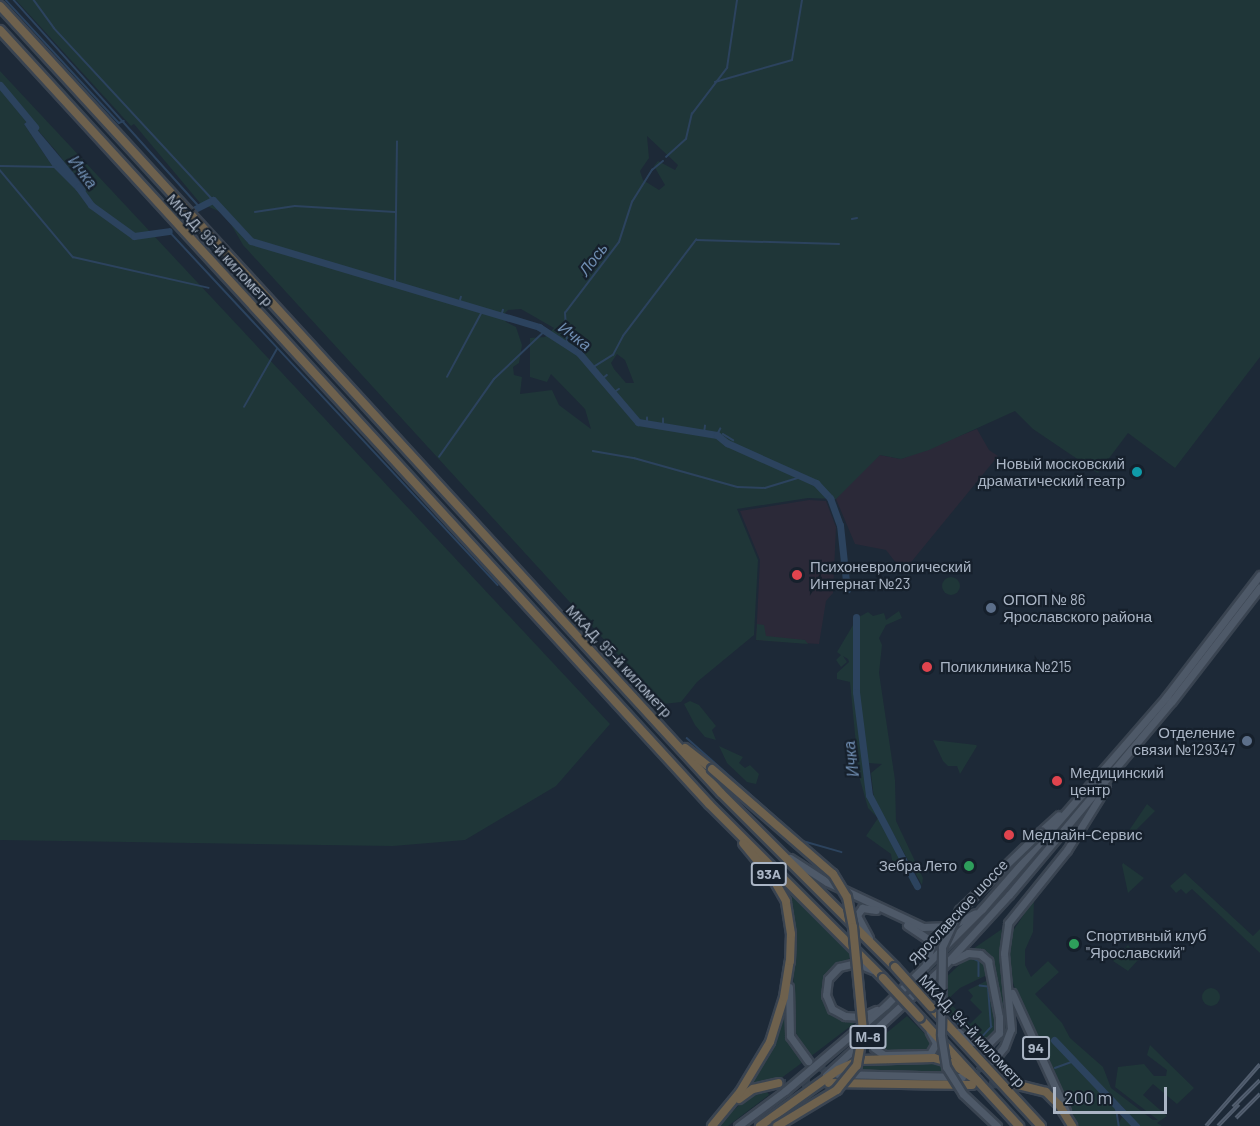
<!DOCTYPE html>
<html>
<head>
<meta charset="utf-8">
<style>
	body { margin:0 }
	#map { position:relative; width:1260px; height:1126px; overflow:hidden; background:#1d2937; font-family:Barlow,sans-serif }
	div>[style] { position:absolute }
	.medical>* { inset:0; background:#2b2938 }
	.green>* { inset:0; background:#1f3638 }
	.round { border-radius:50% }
	.water>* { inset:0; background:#2c435e }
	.stream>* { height:1.5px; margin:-0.75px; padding:0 0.75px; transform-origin:0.75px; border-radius:0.75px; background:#2c435e }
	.river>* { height:7px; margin:-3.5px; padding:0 3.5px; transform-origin:3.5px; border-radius:3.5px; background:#2c435e }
	.major-tunnel>* { height:7px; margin-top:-3.5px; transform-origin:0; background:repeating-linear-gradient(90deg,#323e4c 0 7px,transparent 0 10.5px) }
	.highway-tunnel>* { height:8px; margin-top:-4px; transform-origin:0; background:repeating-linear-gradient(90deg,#323e4c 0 8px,transparent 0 12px) }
	.roads { filter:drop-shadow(2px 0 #3a4451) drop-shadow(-2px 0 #3a4451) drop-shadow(0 2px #3a4451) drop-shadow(0 -2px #3a4451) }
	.major>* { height:7px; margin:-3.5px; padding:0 3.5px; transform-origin:3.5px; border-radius:3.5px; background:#4e5968 }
	.highway>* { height:8px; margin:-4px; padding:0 4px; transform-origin:4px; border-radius:4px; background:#6e614d }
	.rail>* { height:4px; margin-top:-2px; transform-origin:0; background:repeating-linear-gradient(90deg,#16202c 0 4.5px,#525e6f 0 9px); box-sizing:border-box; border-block:2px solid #525e6f }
	.bridges { filter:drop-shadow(2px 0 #3a4451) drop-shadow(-2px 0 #3a4451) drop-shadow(0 2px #3a4451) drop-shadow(0 -2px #3a4451) }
	.major-bridge>* { height:7px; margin:-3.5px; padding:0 3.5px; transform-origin:3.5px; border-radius:3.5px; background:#4e5968 }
	.highway-bridge>* { height:8px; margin:-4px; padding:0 4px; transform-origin:4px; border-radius:4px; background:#6e614d }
	.dots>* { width:16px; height:16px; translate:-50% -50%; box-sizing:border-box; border:3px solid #16202c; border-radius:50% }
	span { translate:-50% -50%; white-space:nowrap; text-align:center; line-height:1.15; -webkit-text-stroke:4.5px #16202c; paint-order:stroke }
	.shield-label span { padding:2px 4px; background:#16202c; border:2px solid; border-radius:4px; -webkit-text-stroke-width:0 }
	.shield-label { font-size:14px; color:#aab5c5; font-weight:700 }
	.street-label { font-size:15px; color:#aab5c5 }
	.poi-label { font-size:15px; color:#aab5c5 }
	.right { translate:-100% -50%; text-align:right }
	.left { translate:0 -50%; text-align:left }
	.water-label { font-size:16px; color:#6f8db1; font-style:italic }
	.scale { position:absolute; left:1053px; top:1087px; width:114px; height:27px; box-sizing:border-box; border:3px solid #aab5c5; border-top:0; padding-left:8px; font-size:18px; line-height:21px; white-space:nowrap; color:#aab5c5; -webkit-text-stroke:4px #16202c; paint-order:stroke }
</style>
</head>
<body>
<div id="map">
	<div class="medical">
		<div style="clip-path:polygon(977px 429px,989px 450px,998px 456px,903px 572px,886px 550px,855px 544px,836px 499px,856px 476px,880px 455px,901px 459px)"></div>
		<div style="clip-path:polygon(809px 500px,826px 501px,836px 527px,833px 593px,826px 601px,819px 644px,756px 640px,760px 560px,740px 511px)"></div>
	</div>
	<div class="green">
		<div style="clip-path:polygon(evenodd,16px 0,1260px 0,1260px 357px,1175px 468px,1128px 433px,1098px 473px,1033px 429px,1015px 411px,929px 450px,901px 459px,880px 455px,836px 499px,808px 498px,737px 509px,758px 560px,754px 635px,697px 682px,681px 702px,663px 704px,243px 245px,225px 214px,200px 203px,134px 124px,131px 126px,16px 0,647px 136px,678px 165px,675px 170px,658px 161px,654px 166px,665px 185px,659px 190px,643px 180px,640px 171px,649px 158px,647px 136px,16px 0,521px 309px,554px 328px,545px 337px,530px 338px,530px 377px,547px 382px,551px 374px,585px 409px,591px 429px,559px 405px,552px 390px,520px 394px,522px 377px,514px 375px,513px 367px,519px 363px,522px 345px,516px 327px,506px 322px,504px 314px,508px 310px,521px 309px,16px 0,617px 354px,625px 360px,634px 383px,626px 383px,614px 369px,611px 363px,617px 354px)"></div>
		<div style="clip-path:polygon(evenodd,0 71px,610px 724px,556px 786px,465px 840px,393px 846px,0 840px,0 71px,29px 120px,56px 151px,83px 187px,53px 167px,24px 124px,29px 120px)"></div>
		<div class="round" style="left:942px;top:577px;width:18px;height:18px"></div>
		<div style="clip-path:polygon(899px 611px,902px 618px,886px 625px,879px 638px,882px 645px,879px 673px,895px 780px,896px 821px,923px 878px,922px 885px,874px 799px,871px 773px,882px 764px,868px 763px,858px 692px,859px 617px,868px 612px,873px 616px,884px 613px,886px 620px)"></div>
		<div style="clip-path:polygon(856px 620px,855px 693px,867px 795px,915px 879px,915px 885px,912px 885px,905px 868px,892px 860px,891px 854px,866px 836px,878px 818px,868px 808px,859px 776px,850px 682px,837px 679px,837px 673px,849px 662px,848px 659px,843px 656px,847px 662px,841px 667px,836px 660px,841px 655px,837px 652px)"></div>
		<div style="clip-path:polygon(757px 624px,764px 625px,766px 636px,805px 640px,808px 644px,756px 640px)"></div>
		<div style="clip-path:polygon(690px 701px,699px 705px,716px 726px,712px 730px,716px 740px,705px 737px,695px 725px,684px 704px)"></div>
		<div style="clip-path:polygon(933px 740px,976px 745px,977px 746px,960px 774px,957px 766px,948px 766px,943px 761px)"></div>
		<div style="clip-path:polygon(719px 746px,743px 757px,739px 763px,745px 768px,750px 765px,759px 774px,756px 784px,747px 782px,727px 763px)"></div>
		<div style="clip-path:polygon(1147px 804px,1155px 811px,1131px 835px,1128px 832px)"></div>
		<div style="clip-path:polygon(1123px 863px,1144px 878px,1128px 893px,1122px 865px)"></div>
		<div style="clip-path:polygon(1185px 873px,1253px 936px,1260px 929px,1260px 953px,1192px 889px,1186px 894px,1181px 889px,1176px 893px,1170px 886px)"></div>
		<div style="clip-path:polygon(784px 885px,853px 956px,828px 973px,821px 994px,828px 1011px,856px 1022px,810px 1057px,793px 1028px,794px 925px,793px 905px)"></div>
		<div style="clip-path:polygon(1034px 899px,1033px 932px,1025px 950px,1025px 965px,1031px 977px,1048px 961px,1059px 972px,1035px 994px,1062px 1023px,1070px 1038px,1103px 1067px,1111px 1088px,1153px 1120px,1158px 1120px,1115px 1087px,1118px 1067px,1144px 1064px,1154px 1076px,1166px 1076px,1167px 1070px,1147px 1055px,1150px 1045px,1194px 1088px,1177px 1104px,1153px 1084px,1143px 1095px,1167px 1116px,1157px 1123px,1162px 1126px,1139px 1126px,1121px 1105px,1115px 1111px,1118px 1124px,1122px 1117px,1134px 1126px,1077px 1126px,1019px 1002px,1009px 969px,1011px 934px)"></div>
		<div style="clip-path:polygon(1002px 929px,999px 959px,1008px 1028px,999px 1051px,990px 1059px,1005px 1034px,1006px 1010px,1000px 1010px,991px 961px,970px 951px)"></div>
		<div style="clip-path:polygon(1128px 945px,1139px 959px,1128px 971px,1113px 961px)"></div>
		<div style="clip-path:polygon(970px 955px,984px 959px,989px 974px,960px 988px,947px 1000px,970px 1024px,982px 1012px,970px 1000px,973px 996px,968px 990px,990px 979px,998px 1024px,995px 1036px,982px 1043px,970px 1038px,930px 992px)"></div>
		<div class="round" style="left:1202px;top:988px;width:18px;height:18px"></div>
		<div style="clip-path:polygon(784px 1012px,787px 1039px,803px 1062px,780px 1079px,747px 1085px)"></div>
		<div style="clip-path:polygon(907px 1016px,933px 1042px,928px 1052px,885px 1053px,877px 1048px,878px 1040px)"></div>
		<div style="clip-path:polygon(923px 1062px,941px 1065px,945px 1075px,870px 1071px,869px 1074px,859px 1074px,865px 1064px)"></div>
		<div style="clip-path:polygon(765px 1088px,769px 1095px,728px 1126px,718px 1126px,745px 1099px)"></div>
	</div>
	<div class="water">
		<div style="clip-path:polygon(29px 120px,82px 183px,86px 190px,83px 197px,53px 167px,24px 124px)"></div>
	</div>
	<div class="stream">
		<div style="left:6px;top:0;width:167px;rotate:47.4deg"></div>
		<div style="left:119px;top:123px;width:5px;rotate:-22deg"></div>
		<div style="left:14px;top:0;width:277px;rotate:48.1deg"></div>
		<div style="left:34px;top:0;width:34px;rotate:54deg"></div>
		<div style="left:54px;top:28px;width:234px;rotate:47.2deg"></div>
		<div style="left:715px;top:82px;width:80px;rotate:-15.9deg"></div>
		<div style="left:792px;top:60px;width:61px;rotate:-80.5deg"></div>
		<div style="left:666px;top:157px;width:27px;rotate:-42deg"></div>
		<div style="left:686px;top:139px;width:26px;rotate:-77deg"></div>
		<div style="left:692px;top:114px;width:58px;rotate:-52.7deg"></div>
		<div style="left:727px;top:68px;width:69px;rotate:-81.6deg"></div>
		<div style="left:0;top:166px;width:56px;rotate:1deg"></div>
		<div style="left:0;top:170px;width:114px;rotate:50deg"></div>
		<div style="left:73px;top:257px;width:139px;rotate:12.8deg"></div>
		<div style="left:255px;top:212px;width:40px;rotate:-8.5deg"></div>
		<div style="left:295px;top:206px;width:100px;rotate:3.4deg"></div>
		<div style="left:852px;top:219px;width:5px;rotate:-11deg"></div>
		<div style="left:169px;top:231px;width:483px;rotate:47.1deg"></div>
		<div style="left:395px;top:284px;width:142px;rotate:-89.2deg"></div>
		<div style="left:459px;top:303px;width:6px;rotate:-72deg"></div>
		<div style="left:501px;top:316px;width:6px;rotate:-72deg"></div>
		<div style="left:567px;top:342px;width:29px;rotate:-94deg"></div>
		<div style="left:565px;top:313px;width:89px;rotate:-52.7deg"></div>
		<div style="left:619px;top:242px;width:42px;rotate:-72deg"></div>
		<div style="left:632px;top:202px;width:38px;rotate:-58deg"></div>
		<div style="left:652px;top:170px;width:14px;rotate:-39deg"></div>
		<div style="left:592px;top:368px;width:25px;rotate:-32deg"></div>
		<div style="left:613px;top:355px;width:21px;rotate:-62deg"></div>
		<div style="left:623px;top:336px;width:121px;rotate:-52.8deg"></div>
		<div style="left:696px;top:240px;width:143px;rotate:1.6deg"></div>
		<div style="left:447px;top:377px;width:76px;rotate:-61.8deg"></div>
		<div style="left:602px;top:379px;width:6px;rotate:-39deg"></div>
		<div style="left:613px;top:393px;width:7px;rotate:-34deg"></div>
		<div style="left:244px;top:407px;width:67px;rotate:-60.4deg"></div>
		<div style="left:647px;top:423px;width:5px;rotate:-90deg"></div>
		<div style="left:663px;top:425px;width:6px;rotate:-90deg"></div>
		<div style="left:704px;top:433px;width:7px;rotate:-82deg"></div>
		<div style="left:723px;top:434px;width:12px;rotate:31deg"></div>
		<div style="left:717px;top:435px;width:7px;rotate:-63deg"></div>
		<div style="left:593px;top:451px;width:42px;rotate:9.7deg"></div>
		<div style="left:634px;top:458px;width:108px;rotate:15.6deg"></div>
		<div style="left:738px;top:487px;width:27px;rotate:2deg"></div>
		<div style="left:765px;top:488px;width:39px;rotate:-17deg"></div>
		<div style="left:439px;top:457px;width:95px;rotate:-54.8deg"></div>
		<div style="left:494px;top:379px;width:70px;rotate:-43.3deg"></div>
		<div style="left:687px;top:738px;width:155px;rotate:41.6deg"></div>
		<div style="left:803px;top:841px;width:40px;rotate:16deg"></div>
		<div style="left:970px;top:957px;width:10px;rotate:24deg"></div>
		<div style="left:979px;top:961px;width:15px;rotate:90deg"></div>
		<div style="left:958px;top:1024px;width:9px;rotate:-36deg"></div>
		<div style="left:979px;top:1040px;width:18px;rotate:-47deg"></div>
		<div style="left:991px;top:1027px;width:40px;rotate:-94.3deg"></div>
		<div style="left:988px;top:987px;width:8px;rotate:-173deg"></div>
		<div style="left:1055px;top:1068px;width:20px;rotate:-20deg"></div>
		<div style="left:1116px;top:1106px;width:20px;rotate:81deg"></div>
	</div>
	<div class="river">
		<div style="left:0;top:85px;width:55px;rotate:50.2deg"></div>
		<div style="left:78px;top:187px;width:22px;rotate:54deg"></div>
		<div style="left:91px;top:205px;width:53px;rotate:35.8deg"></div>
		<div style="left:134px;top:236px;width:35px;rotate:-8deg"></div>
		<div style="left:195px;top:209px;width:20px;rotate:-27deg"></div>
		<div style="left:213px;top:200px;width:56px;rotate:47.2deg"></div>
		<div style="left:251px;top:241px;width:301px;rotate:16.6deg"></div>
		<div style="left:539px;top:327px;width:48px;rotate:33deg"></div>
		<div style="left:579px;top:353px;width:91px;rotate:49.5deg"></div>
		<div style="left:638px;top:422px;width:80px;rotate:9.3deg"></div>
		<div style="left:717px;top:435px;width:13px;rotate:39deg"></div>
		<div style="left:727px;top:443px;width:98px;rotate:24.2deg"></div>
		<div style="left:816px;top:483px;width:21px;rotate:47deg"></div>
		<div style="left:830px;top:498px;width:29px;rotate:70deg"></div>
		<div style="left:840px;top:525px;width:65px;rotate:83.9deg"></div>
		<div style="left:856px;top:617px;width:75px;rotate:90deg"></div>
		<div style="left:856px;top:692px;width:104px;rotate:82.8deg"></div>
		<div style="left:869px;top:795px;width:103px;rotate:62.2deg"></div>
		<div style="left:1054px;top:1040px;width:119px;rotate:46.4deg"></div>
	</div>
	<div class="major-tunnel">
		<div style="left:810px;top:1063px;width:24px;rotate:24deg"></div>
		<div style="left:968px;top:1075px;width:29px;rotate:-29deg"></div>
	</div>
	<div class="highway-tunnel">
		<div style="left:778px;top:1083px;width:46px"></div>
		<div style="left:977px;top:1085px;width:37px;rotate:-2deg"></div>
	</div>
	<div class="roads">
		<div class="major">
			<div style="left:1040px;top:832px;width:25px;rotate:-42deg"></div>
			<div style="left:790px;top:858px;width:44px;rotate:33deg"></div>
			<div style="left:827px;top:882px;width:106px;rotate:25.1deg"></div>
			<div style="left:923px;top:927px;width:28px;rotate:-2deg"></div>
			<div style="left:951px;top:926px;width:27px;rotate:-28deg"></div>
			<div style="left:907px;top:925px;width:30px;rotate:34deg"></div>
			<div style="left:932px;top:942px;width:24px;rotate:105deg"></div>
			<div style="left:869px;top:938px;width:26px;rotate:-118deg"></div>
			<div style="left:857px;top:915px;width:9px;rotate:-54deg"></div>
			<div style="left:862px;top:908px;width:14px;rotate:8deg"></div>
			<div style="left:953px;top:960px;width:17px;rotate:-25deg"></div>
			<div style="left:968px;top:953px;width:12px;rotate:5deg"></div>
			<div style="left:980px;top:954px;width:11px;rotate:41deg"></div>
			<div style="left:988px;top:961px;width:57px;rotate:78.9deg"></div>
			<div style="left:999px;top:1017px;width:16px;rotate:90deg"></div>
			<div style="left:999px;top:1033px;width:14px;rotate:135deg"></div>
			<div style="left:989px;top:1043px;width:17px;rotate:-177deg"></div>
			<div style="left:972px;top:1042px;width:17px;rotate:-144deg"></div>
			<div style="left:873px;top:970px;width:18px;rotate:-158deg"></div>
			<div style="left:856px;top:963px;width:17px;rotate:167deg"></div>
			<div style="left:839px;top:967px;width:16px;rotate:133deg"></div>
			<div style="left:828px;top:979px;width:16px;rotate:97deg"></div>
			<div style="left:826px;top:995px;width:15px;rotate:67deg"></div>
			<div style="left:832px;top:1009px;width:15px;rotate:28deg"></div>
			<div style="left:845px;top:1016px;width:16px;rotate:4deg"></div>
			<div style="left:861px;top:1017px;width:17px;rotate:-25deg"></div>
			<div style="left:789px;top:987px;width:49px;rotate:88.8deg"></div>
			<div style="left:790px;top:1036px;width:31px;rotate:54deg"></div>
			<div style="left:1012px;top:993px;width:130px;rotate:65.4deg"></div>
			<div style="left:881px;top:1029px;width:20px;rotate:110deg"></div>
			<div style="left:874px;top:1048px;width:12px;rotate:35deg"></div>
			<div style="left:884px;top:1055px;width:46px;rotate:-1.2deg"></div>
			<div style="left:930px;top:1054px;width:13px;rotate:-61deg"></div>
			<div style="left:936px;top:1043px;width:13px;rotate:-119deg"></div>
			<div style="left:993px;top:1061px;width:18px;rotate:-52deg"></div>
			<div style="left:1004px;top:1047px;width:19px;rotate:-69deg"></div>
			<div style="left:1011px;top:1029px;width:76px;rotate:-95.3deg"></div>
			<div style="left:1004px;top:953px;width:30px;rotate:-82deg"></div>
			<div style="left:1008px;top:923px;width:94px;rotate:-51.1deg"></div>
			<div style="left:1067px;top:850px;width:74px;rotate:-58.2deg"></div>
			<div style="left:838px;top:1074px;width:124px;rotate:1.4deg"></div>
			<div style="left:826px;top:1075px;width:158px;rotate:-42.7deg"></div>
			<div style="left:942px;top:968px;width:99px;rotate:-47.5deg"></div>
			<div style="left:1009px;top:895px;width:253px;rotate:-50deg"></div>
			<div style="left:1172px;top:701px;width:144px;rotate:-52.3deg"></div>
			<div style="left:738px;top:1126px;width:59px;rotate:-36.7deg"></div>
			<div style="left:785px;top:1091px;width:133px;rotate:-40.4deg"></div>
			<div style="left:886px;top:1005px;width:136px;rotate:-45deg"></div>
			<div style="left:982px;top:909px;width:281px;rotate:-49deg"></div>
			<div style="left:1166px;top:697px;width:154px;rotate:-52.4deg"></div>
		</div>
		<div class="highway">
			<div style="left:0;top:6px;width:1067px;rotate:47.51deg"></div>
			<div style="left:721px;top:793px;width:246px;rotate:45deg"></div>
			<div style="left:0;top:30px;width:1050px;rotate:47.51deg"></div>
			<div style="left:709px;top:804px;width:246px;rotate:45deg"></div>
			<div style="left:685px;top:748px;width:34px;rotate:38deg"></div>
			<div style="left:931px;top:1007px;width:162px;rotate:47.3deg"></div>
			<div style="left:920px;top:1018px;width:147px;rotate:47.5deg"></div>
			<div style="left:829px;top:1083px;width:143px;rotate:0.8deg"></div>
			<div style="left:1014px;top:1084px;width:33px;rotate:14deg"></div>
			<div style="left:1046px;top:1092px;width:18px;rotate:45deg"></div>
			<div style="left:1059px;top:1105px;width:25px;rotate:58deg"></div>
			<div style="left:739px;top:1099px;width:17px;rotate:-36deg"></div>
			<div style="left:753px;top:1089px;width:26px;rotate:-13deg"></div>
			<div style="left:712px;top:1126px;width:44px;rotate:-50.5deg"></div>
			<div style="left:740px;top:1092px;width:58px;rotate:-59deg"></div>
			<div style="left:770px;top:1042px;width:47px;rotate:-72.7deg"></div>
			<div style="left:784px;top:997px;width:36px;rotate:-81deg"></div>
			<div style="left:790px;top:961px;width:27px;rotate:-88deg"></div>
			<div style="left:791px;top:934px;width:33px;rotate:-99deg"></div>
			<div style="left:786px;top:901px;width:22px;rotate:-120deg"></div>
			<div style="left:775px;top:882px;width:50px;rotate:-129.4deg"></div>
			<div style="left:760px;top:1126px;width:96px;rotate:-35.7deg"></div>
			<div style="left:838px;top:1070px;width:24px;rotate:-24deg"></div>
			<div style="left:860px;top:1060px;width:74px;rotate:-1.5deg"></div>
			<div style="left:934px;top:1058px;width:18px;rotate:16deg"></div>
			<div style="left:951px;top:1063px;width:32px;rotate:34deg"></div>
		</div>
	</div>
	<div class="rail">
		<div style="left:1233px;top:1107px;width:38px;rotate:-45deg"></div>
		<div style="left:1236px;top:1118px;width:34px;rotate:-45deg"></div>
		<div style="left:1206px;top:1126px;width:82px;rotate:-48.9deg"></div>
		<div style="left:1218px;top:1126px;width:30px;rotate:-46deg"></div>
	</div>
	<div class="bridges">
		<div class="major-bridge">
			<div style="left:997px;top:1126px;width:47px;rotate:-136.7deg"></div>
			<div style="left:963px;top:1094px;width:32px;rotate:-122deg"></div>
			<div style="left:946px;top:1067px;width:33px;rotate:-99deg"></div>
			<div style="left:941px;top:1034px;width:87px;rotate:-89.3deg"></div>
			<div style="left:942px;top:947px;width:41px;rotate:-65.3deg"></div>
			<div style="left:959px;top:910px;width:112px;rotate:-43.9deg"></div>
		</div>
		<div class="highway-bridge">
			<div style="left:712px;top:769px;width:160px;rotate:41deg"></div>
			<div style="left:833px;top:874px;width:27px;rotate:59deg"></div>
			<div style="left:847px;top:897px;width:31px;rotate:79deg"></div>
			<div style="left:853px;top:927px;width:104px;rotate:84.5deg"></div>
			<div style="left:863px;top:1031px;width:35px;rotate:100deg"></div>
			<div style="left:857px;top:1065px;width:32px;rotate:129deg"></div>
			<div style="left:837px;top:1090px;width:70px;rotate:149deg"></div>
			<div style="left:895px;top:967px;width:54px;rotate:48deg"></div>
			<div style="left:883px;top:978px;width:54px;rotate:47.2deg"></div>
		</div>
	</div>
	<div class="dots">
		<div style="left:1137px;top:472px;background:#0f9aa8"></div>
		<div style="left:797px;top:575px;background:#e0444e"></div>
		<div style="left:991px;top:608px;background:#5c6f8a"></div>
		<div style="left:927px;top:667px;background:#e0444e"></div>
		<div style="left:1247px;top:741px;background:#5c6f8a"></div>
		<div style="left:1057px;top:781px;background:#e0444e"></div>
		<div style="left:1009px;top:835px;background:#e0444e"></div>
		<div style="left:969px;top:866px;background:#2e9e5b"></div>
		<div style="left:1074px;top:944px;background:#2e9e5b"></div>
	</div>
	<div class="shield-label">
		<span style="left:769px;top:874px">93A</span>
		<span style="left:868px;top:1037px">М-8</span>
		<span style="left:1036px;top:1048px">94</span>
	</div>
	<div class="street-label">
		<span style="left:220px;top:250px;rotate:47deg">МКАД, 96-й километр</span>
		<span style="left:619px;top:661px;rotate:47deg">МКАД, 95-й километр</span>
		<span style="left:958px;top:912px;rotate:-47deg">Ярославское шоссе</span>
		<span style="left:972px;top:1031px;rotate:47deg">МКАД, 94-й километр</span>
	</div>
	<div class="poi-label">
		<span class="right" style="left:1125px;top:472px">Новый московский<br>драматический театр</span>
		<span class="left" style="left:810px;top:575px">Психоневрологический<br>Интернат №23</span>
		<span class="left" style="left:1003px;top:608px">ОПОП № 86<br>Ярославского района</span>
		<span class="left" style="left:940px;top:667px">Поликлиника №215</span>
		<span class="right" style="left:1235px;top:741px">Отделение<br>связи №129347</span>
		<span class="left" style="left:1070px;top:781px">Медицинский<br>центр</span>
		<span class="left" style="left:1022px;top:835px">Медлайн-Сервис</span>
		<span class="right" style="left:957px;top:866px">Зебра Лето</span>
		<span class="left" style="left:1086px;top:944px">Спортивный клуб<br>"Ярославский"</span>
	</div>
	<div class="water-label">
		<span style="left:83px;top:172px;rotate:53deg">Ичка</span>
		<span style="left:593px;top:259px;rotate:-53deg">Лось</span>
		<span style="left:575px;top:336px;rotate:37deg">Ичка</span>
		<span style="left:851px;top:759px;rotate:-97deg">Ичка</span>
	</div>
	<div class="scale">200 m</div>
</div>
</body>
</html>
